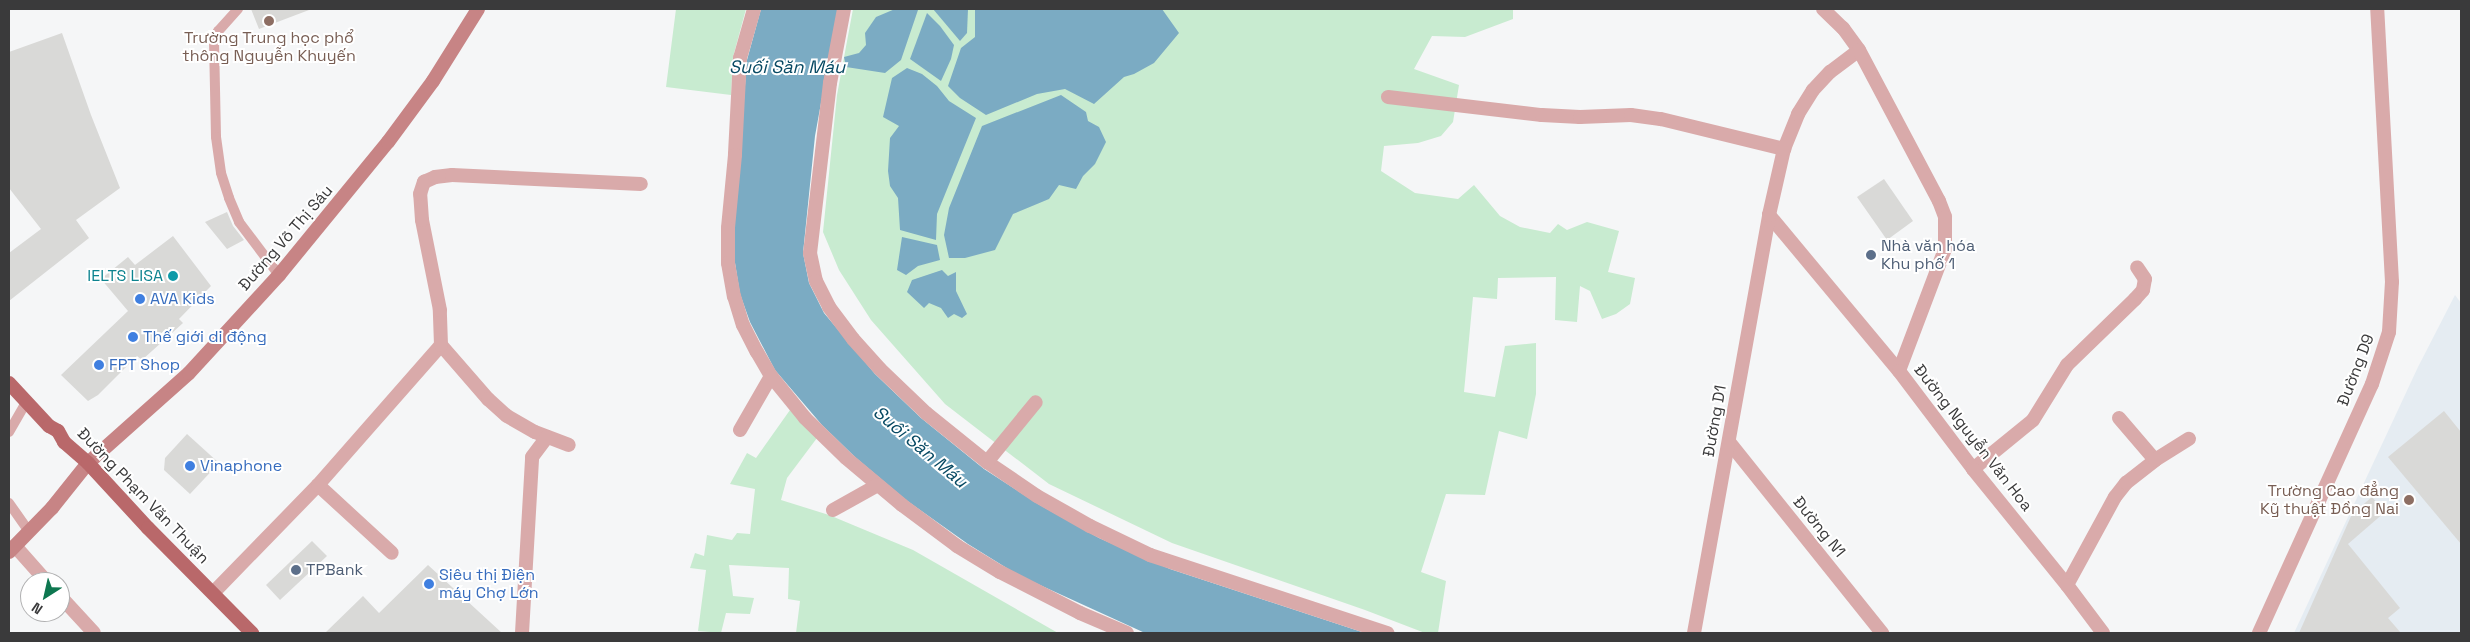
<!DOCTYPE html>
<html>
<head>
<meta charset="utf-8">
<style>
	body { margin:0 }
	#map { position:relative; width:2470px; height:642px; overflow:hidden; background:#f5f6f7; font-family:"Space Grotesk",sans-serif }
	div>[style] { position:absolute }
	.built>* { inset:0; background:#e5ecf2 }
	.green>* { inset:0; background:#c8ebd0 }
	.water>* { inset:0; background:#7babc3 }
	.building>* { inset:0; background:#d9d9d7 }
	.service>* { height:10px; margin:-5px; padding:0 5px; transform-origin:5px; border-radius:5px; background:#d9aaaa }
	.minor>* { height:14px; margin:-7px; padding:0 7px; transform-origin:7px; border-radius:7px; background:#d9aaaa }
	.tertiary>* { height:14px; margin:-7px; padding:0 7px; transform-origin:7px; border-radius:7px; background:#d9aaaa }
	.secondary>* { height:14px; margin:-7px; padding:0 7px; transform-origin:7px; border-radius:7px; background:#c78485 }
	.primary>* { height:14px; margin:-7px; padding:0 7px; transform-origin:7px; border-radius:7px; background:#b9686a }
	.dots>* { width:14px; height:14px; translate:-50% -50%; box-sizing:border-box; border:2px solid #fff; border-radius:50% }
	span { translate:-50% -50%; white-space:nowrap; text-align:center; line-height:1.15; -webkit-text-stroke:4px #fff; paint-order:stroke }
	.education-label { font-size:16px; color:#785e54 }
	.right { translate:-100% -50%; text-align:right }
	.street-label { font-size:16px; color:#3a3a3b }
	.service-label { font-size:16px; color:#4e5e75 }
	.left { translate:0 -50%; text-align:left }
	.culture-label { font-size:16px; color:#0d838f }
	.shop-label { font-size:16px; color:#366cbe }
	.water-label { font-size:18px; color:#074963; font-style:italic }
	.frame { position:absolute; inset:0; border:10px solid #3a3a3b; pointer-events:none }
	.north { position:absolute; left:20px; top:572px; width:50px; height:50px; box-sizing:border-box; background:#fff; border:1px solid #b0b0b1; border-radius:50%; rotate:215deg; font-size:14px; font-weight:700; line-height:20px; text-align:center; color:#3a3a3b }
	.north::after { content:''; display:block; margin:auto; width:18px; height:22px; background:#0e7750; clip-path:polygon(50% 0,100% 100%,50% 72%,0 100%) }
</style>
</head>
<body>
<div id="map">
	<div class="built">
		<div style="clip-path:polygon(2455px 295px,2461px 303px,2461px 633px,2294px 633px,2418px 367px)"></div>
	</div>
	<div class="green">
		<div style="clip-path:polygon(676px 9px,746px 9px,733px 57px,731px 95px,666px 87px)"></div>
		<div style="clip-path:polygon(853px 9px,1513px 9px,1513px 19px,1465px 37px,1432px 36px,1414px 69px,1459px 85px,1453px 122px,1441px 136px,1418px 143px,1384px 146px,1381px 171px,1415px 193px,1458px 199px,1474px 185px,1500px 216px,1520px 227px,1550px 233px,1558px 224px,1567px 230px,1587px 222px,1619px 231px,1608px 272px,1635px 278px,1630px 304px,1616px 314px,1602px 319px,1590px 291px,1580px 286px,1577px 322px,1555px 320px,1556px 277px,1498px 278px,1497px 299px,1473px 297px,1464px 392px,1495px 397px,1505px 346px,1536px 343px,1536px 394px,1527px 439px,1499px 431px,1485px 495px,1446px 494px,1421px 572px,1446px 581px,1438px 633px,1425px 633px,1365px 610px,1172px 543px,1049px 484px,945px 404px,871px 320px,839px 270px,823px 232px,837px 95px)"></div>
		<div style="clip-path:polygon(790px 410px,817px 438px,787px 478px,781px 500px,829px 515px,913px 550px,1058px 633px,796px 633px,800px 601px,788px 599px,789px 568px,729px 565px,733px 596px,754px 598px,750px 614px,726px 613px,721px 633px,698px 631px,706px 570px,690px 568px,695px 553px,704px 556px,707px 535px,732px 540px,737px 533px,750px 534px,755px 489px,730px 484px,747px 453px,756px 458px)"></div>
	</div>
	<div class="water">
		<div style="clip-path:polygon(761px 9px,838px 9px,815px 136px,803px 253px,809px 283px,824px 313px,875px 374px,921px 418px,984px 469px,1038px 504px,1099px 538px,1170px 569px,1365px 633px,1145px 633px,1018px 575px,968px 544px,906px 500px,855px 457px,822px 425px,775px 370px,750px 322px,740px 294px,735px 263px,734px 229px,747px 60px)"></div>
		<div style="clip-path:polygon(895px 9px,918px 10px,901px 60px,885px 73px,846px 67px,844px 57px,859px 53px,866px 45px,865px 33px,876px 17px)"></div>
		<div style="clip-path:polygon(933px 9px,968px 9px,967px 33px,960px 41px)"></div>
		<div style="clip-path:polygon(975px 9px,1162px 9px,1179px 33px,1154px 63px,1134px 74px,1124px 77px,1094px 104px,1065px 89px,1037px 94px,986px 115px,960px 98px,948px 86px,961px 48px,975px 37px)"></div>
		<div style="clip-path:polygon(927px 13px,940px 26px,954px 45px,951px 59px,941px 81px,910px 59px)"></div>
		<div style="clip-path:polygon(907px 68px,922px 74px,937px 86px,949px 101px,976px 118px,937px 214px,936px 240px,900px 230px,898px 198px,890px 186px,888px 171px,890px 138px,899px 126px,883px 117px,892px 78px)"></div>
		<div style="clip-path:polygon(1061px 95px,1086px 112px,1088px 121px,1099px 127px,1106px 142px,1095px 164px,1083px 176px,1076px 189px,1059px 185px,1049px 199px,1013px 214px,995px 250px,965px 258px,949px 258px,944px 235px,949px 208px,982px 126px)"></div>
		<div style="clip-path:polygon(902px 237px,937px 245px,940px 260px,918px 266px,906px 275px,897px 270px)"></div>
		<div style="clip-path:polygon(942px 270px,948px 276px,956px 272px,956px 291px,967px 314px,962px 318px,954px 314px,948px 318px,941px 308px,929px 303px,924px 308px,907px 292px,912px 280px)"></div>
	</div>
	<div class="building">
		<div style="clip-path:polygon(251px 9px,309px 9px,309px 10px,259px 29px)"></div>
		<div style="clip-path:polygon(62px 33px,91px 115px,120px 188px,76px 220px,89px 238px,9px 301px,9px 253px,41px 229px,9px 188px,9px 52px)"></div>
		<div style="clip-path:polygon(1884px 179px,1913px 221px,1887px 240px,1857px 197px)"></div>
		<div style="clip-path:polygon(227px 212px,233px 226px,244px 240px,227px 249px,205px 222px)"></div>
		<div style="clip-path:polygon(173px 236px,211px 286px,179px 319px,183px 323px,142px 360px,137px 356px,98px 395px,88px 401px,61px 375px,128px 311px,101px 279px,128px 257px,135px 265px)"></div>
		<div style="clip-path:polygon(2444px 411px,2461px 432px,2461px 544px,2388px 457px)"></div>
		<div style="clip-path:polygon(187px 434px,219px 463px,190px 494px,164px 470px,165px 458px)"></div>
		<div style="clip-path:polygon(2372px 497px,2385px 512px,2348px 544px,2400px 608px,2388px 618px,2401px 633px,2299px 633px,2352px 514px)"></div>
		<div style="clip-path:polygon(312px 541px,327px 556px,280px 600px,266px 585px)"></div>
		<div style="clip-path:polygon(428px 565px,502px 633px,325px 633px,363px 596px,379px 613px)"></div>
	</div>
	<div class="service">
		<div style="left:238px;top:9px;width:30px;rotate:132deg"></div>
		<div style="left:218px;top:31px;width:11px;rotate:112deg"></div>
		<div style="left:214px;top:41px;width:96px;rotate:88.8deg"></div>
		<div style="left:216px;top:137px;width:36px;rotate:82deg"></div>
		<div style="left:221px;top:173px;width:26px;rotate:72deg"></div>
		<div style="left:229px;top:198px;width:26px;rotate:67deg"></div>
		<div style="left:239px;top:222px;width:66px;rotate:53deg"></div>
		<div style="left:9px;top:432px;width:34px;rotate:-60deg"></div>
		<div style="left:9px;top:503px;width:35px;rotate:55deg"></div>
	</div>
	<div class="minor">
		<div style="left:754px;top:9px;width:51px;rotate:105.9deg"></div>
		<div style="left:740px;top:58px;width:97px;rotate:93deg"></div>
		<div style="left:735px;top:155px;width:73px;rotate:95.5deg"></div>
		<div style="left:728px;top:228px;width:35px;rotate:90deg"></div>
		<div style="left:728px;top:263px;width:34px;rotate:80deg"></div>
		<div style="left:734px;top:296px;width:30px;rotate:73deg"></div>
		<div style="left:743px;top:325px;width:30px;rotate:63deg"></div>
		<div style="left:757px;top:352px;width:28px;rotate:60deg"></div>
		<div style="left:771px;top:376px;width:54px;rotate:51deg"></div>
		<div style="left:805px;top:418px;width:57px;rotate:44.3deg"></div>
		<div style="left:846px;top:458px;width:73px;rotate:40deg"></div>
		<div style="left:902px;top:505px;width:69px;rotate:36.7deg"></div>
		<div style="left:957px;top:546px;width:50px;rotate:31.2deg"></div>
		<div style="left:1000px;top:572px;width:90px;rotate:27.1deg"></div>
		<div style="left:1080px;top:613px;width:51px;rotate:23.1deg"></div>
		<div style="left:844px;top:9px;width:75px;rotate:100.7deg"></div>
		<div style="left:830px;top:83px;width:171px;rotate:96.7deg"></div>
		<div style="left:810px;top:253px;width:29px;rotate:78deg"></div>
		<div style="left:816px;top:281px;width:29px;rotate:63deg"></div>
		<div style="left:829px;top:307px;width:40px;rotate:53deg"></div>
		<div style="left:853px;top:339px;width:40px;rotate:48deg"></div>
		<div style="left:880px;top:369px;width:64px;rotate:43.7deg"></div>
		<div style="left:926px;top:413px;width:78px;rotate:38.8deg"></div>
		<div style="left:987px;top:462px;width:60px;rotate:34.2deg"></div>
		<div style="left:1037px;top:496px;width:61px;rotate:29.5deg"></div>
		<div style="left:1090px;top:526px;width:67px;rotate:25.8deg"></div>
		<div style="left:1150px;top:555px;width:250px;rotate:18.2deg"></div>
		<div style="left:1388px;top:97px;width:155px;rotate:6.7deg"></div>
		<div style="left:1542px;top:115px;width:38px;rotate:3deg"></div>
		<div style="left:1580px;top:117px;width:51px;rotate:-2.2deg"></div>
		<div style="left:1631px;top:115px;width:30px;rotate:8deg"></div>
		<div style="left:1661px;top:119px;width:127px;rotate:13.7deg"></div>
		<div style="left:1769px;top:215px;width:203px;rotate:50.2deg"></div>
		<div style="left:441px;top:345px;width:72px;rotate:49deg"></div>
		<div style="left:488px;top:399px;width:25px;rotate:42deg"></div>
		<div style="left:507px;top:416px;width:32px;rotate:30deg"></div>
		<div style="left:535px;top:432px;width:36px;rotate:21deg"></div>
		<div style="left:2119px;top:418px;width:55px;rotate:49.4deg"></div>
		<div style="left:740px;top:430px;width:62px;rotate:-60.1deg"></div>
		<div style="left:1729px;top:442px;width:245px;rotate:51.3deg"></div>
		<div style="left:987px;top:462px;width:77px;rotate:-50.8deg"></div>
		<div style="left:1973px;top:469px;width:77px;rotate:-39.2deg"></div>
		<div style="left:2033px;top:420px;width:65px;rotate:-58.3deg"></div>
		<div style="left:2067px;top:365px;width:95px;rotate:-44.1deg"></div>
		<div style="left:2135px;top:299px;width:12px;rotate:-48deg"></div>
		<div style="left:2143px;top:290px;width:11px;rotate:-80deg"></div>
		<div style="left:2145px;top:279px;width:14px;rotate:-124deg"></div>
		<div style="left:318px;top:485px;width:100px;rotate:42.6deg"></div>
		<div style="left:833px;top:510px;width:51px;rotate:-29.1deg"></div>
		<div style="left:15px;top:546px;width:48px;rotate:48.4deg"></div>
		<div style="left:2067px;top:585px;width:100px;rotate:-61.4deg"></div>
		<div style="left:2115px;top:497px;width:18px;rotate:-52deg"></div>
		<div style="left:2126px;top:483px;width:37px;rotate:-38deg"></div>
		<div style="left:2155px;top:460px;width:40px;rotate:-32deg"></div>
		<div style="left:214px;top:592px;width:149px;rotate:-45.8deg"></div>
		<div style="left:318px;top:485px;width:186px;rotate:-48.7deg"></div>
		<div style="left:441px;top:345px;width:35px;rotate:-92deg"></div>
		<div style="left:440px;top:310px;width:92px;rotate:-101.3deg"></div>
		<div style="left:422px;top:220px;width:26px;rotate:-94deg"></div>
		<div style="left:420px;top:194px;width:13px;rotate:-72deg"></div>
		<div style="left:424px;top:182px;width:12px;rotate:-24deg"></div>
		<div style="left:435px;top:177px;width:17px;rotate:-7deg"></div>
		<div style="left:452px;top:175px;width:189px;rotate:2.7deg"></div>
		<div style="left:60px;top:596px;width:50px;rotate:47.4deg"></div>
		<div style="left:522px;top:633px;width:176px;rotate:-86.7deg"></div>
		<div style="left:532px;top:457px;width:25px;rotate:-53deg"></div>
		<div style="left:1694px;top:633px;width:425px;rotate:-79.8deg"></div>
		<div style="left:1769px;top:215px;width:68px;rotate:-77.2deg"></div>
		<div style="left:1784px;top:149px;width:38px;rotate:-68deg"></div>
		<div style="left:1798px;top:114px;width:28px;rotate:-58deg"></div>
		<div style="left:1813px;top:90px;width:25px;rotate:-47deg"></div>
		<div style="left:1830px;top:72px;width:36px;rotate:-37deg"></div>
	</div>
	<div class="tertiary">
		<div style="left:1823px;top:9px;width:28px;rotate:44deg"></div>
		<div style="left:1843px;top:28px;width:27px;rotate:54deg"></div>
		<div style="left:1859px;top:50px;width:171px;rotate:62.1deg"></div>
		<div style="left:1939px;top:201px;width:17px;rotate:69deg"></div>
		<div style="left:1945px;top:217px;width:32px;rotate:90deg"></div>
		<div style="left:1945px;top:249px;width:130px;rotate:110.7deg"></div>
		<div style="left:1899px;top:371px;width:123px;rotate:52.9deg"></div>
		<div style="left:1973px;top:469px;width:149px;rotate:51deg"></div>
		<div style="left:2067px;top:585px;width:60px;rotate:53.1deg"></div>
		<div style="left:2259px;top:633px;width:273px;rotate:-65.6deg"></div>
		<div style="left:2372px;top:384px;width:55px;rotate:-71.9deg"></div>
		<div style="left:2389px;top:332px;width:50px;rotate:-86.6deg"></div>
		<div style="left:2392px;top:282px;width:273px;rotate:-93.1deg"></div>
	</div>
	<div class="secondary">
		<div style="left:9px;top:552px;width:62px;rotate:-45.7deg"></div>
		<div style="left:52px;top:508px;width:58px;rotate:-51.3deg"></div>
		<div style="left:88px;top:463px;width:135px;rotate:-41.7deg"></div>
		<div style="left:189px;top:373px;width:133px;rotate:-47.4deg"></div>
		<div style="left:279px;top:275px;width:172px;rotate:-50.7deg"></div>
		<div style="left:388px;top:142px;width:76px;rotate:-53.6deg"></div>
		<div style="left:433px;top:81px;width:85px;rotate:-58deg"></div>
	</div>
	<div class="primary">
		<div style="left:9px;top:383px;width:59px;rotate:47.1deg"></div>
		<div style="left:49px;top:426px;width:10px;rotate:29deg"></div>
		<div style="left:58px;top:431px;width:13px;rotate:61deg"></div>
		<div style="left:64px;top:442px;width:32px;rotate:41deg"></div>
		<div style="left:88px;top:463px;width:88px;rotate:47.3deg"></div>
		<div style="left:148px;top:528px;width:148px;rotate:45.3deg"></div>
	</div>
	<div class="dots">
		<div style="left:269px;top:21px;background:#8d6e63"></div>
		<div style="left:1871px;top:255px;background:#5c6f8a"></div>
		<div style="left:173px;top:276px;background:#0f9aa8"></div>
		<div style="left:140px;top:299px;background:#3f7fe0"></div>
		<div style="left:133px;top:337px;background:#3f7fe0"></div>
		<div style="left:99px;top:365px;background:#3f7fe0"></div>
		<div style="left:190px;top:466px;background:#3f7fe0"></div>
		<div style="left:2409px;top:500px;background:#8d6e63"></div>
		<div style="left:296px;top:570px;background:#5c6f8a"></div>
		<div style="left:429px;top:584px;background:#3f7fe0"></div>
	</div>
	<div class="education-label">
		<span style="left:269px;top:47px">Trường Trung học phổ<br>thông Nguyễn Khuyến</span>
		<span class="right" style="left:2399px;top:500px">Trường Cao đẳng<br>Kỹ thuật Đồng Nai</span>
	</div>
	<div class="street-label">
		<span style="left:286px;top:238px;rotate:-49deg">Đường Võ Thị Sáu</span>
		<span style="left:2356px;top:370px;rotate:-69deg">Đường D9</span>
		<span style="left:1715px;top:421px;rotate:-80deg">Đường D1</span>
		<span style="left:1973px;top:438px;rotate:52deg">Đường Nguyễn Văn Hoa</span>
		<span style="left:143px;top:496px;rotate:46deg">Đường Phạm Văn Thuận</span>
		<span style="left:1819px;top:527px;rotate:51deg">Đường N1</span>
	</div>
	<div class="service-label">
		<span class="left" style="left:1881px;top:255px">Nhà văn hóa<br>Khu phố 1</span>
		<span class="left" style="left:306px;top:570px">TPBank</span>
	</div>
	<div class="culture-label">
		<span class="right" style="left:163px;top:276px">IELTS LISA</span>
	</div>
	<div class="shop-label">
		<span class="left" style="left:150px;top:299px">AVA Kids</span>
		<span class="left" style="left:143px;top:337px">Thế giới di động</span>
		<span class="left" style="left:109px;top:365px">FPT Shop</span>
		<span class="left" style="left:200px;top:466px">Vinaphone</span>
		<span class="left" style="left:439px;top:584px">Siêu thị Điện<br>máy Chợ Lớn</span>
	</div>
	<div class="water-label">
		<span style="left:787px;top:67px">Suối Săn Máu</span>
		<span style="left:920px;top:447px;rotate:40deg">Suối Săn Máu</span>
	</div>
	<div class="frame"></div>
	<div class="north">N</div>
</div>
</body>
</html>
